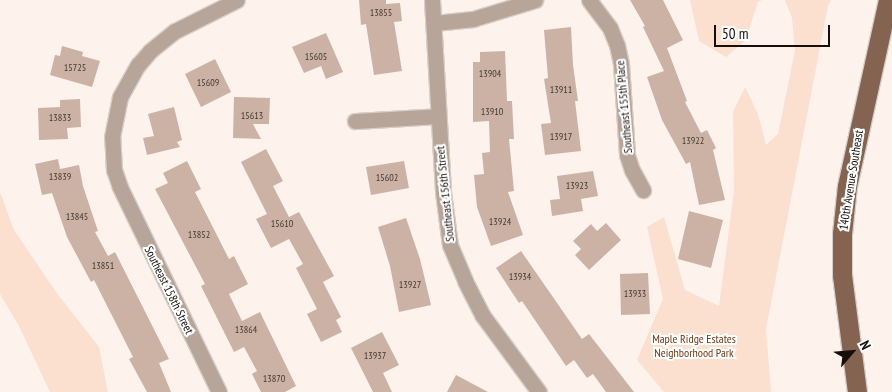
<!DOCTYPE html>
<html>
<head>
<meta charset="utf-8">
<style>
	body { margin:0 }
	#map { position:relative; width:892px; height:392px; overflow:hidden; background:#fdf2ec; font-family:"PT Sans Narrow",sans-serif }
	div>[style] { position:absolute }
	.green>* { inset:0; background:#fbdfcf }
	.building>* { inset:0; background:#ccb2a5 }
	.roads { filter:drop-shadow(1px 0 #d8cec8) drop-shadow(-1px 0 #d8cec8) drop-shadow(0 1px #d8cec8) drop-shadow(0 -1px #d8cec8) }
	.minor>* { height:15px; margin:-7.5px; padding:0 7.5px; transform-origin:7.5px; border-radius:7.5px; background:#b8a59a }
	.major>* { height:19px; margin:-9.5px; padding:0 9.5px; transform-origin:9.5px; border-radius:9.5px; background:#846351 }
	span { translate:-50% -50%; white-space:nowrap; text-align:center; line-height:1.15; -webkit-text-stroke:4px #fff; paint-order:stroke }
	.number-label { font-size:10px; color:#443730 }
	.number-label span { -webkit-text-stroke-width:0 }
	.street-label { font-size:12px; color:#170e09 }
	.park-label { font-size:12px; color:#703916 }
	.north { position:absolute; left:827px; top:327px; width:50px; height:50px; -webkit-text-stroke:4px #fff; paint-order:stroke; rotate:63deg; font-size:14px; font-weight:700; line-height:20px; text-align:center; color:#170e09 }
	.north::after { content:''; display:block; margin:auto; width:18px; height:22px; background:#170e09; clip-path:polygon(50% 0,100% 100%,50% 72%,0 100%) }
	.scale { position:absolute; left:714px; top:25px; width:116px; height:22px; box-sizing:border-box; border:2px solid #170e09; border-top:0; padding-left:6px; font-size:15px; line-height:18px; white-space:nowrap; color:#170e09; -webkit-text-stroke:4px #fff; paint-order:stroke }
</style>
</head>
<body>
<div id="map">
	<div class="green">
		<div style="clip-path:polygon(690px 0,762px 0,758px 2px,745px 41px,726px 57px,699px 41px)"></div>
		<div style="clip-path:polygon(785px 0,831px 0,828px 6px,766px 329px,771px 392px,664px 392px,637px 360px,663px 299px,647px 227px,664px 217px,685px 290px,719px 306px,734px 191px,733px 112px,745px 87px,758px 114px,766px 145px,778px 134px,795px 50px,792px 18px)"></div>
		<div style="clip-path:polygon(0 192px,14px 230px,56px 292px,99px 347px,108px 392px,50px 392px,19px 326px,0 294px)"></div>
	</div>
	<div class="building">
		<div style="clip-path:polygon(359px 0,386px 0,386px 4px,400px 3px,402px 21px,394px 22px,402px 71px,374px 75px,366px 24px,361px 25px)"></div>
		<div style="clip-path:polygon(630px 0,663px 0,683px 40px,667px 48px,687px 101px,685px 102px,701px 133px,707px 130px,716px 148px,713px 150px,725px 200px,699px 205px,690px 162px,686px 164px,662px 120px,647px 77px,664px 71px,643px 27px,645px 26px)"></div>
		<div style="clip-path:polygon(571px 27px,573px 65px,578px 101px,575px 101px,581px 151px,545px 155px,541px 124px,551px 123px,544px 79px,548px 78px,544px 30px)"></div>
		<div style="clip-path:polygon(326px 33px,343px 72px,326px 79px,321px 66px,304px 73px,292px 47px)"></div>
		<div style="clip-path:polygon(62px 46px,83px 52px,82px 56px,100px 61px,92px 87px,50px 75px,55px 55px,60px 56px)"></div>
		<div style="clip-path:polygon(505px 51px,507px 101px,512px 101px,514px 139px,509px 139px,514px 191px,508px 192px,523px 235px,491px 246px,477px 207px,474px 175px,484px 174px,482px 153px,490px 152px,489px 121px,473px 122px,473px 62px,480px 62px,480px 52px)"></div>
		<div style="clip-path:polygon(215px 59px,231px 92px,201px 107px,185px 74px)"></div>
		<div style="clip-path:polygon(234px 97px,270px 98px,269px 124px,253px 124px,261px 139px,233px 138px)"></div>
		<div style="clip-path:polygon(80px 99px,81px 127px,67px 128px,68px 139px,39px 140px,38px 108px,60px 107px,60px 100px)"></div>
		<div style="clip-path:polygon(174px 107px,182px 140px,177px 142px,180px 147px,147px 155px,143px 138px,154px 136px,148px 114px)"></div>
		<div style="clip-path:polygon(266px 149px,283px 181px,273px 186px,289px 217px,299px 212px,334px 276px,323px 282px,341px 317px,336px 320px,342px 332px,321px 342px,307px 314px,317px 309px,296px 268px,303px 264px,289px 239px,271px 248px,256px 219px,267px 214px,241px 162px)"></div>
		<div style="clip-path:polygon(58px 159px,60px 169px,79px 165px,83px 186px,98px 231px,95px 232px,108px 256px,115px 252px,169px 359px,159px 363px,171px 392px,147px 392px,129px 359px,133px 357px,94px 280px,91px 282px,67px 237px,52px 193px,42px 195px,35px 164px)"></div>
		<div style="clip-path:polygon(187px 161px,201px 189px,195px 192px,229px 259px,234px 256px,248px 284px,229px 294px,242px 321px,260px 312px,296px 386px,285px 392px,261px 392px,252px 374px,257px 371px,244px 347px,234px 352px,201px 286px,205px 284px,155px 189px,168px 183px,163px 173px)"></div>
		<div style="clip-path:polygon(404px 161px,409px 188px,371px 195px,366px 167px)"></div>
		<div style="clip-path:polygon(593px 171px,598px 196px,581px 199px,583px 211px,552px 216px,550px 200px,560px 199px,557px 176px)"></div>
		<div style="clip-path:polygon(689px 211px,723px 220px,711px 268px,678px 259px)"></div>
		<div style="clip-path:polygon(406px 218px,420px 259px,431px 305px,399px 312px,390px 266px,378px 227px)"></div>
		<div style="clip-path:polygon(606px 223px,621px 240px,589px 270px,575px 255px,581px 249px,573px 241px,591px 224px,597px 231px)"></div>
		<div style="clip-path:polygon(521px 251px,582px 339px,589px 334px,634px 392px,606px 392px,593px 374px,587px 378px,574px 360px,566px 366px,522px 301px,519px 303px,496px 268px)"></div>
		<div style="clip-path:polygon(648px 273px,650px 314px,621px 315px,620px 274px)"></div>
		<div style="clip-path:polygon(382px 332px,399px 365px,383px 373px,392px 392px,373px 392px,351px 348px)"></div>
		<div style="clip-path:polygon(456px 375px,488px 392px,447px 392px)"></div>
	</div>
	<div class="roads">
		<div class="minor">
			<div style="left:432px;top:0;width:192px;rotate:86.7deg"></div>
			<div style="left:443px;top:192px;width:53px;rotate:82.5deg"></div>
			<div style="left:450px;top:245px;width:39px;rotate:67deg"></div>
			<div style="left:465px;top:281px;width:39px;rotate:63deg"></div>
			<div style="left:483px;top:316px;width:94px;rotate:53.6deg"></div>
			<div style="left:589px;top:0;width:35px;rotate:53deg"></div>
			<div style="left:610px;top:28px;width:18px;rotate:68deg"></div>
			<div style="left:617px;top:45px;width:19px;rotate:78deg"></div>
			<div style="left:621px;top:64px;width:91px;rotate:86.2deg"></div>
			<div style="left:627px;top:155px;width:16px;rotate:72deg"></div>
			<div style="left:632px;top:170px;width:23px;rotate:61deg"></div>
			<div style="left:435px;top:23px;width:38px;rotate:-6deg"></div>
			<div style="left:473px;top:19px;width:65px;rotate:-17deg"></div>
			<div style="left:355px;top:121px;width:83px;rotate:-3.4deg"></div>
			<div style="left:219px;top:392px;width:228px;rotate:-115.8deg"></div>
			<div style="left:120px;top:187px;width:18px;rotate:-109deg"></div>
			<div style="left:114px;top:170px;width:33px;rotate:-93deg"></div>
			<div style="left:112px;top:137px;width:41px;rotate:-78.7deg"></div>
			<div style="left:120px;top:97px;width:37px;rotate:-61deg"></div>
			<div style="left:138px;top:65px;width:18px;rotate:-49deg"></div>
			<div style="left:150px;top:51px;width:32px;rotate:-39deg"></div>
			<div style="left:175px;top:31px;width:69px;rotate:-26.6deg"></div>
		</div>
		<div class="major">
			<div style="left:857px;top:392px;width:118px;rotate:-97.3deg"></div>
			<div style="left:842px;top:275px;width:41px;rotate:-90deg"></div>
			<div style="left:842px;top:234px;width:48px;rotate:-84.1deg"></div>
			<div style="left:847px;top:186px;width:190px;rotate:-77.6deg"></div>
		</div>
	</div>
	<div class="number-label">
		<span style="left:381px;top:13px">13855</span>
		<span style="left:316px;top:57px">15605</span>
		<span style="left:75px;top:68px">15725</span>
		<span style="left:490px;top:74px">13904</span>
		<span style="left:208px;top:83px">15609</span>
		<span style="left:561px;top:90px">13911</span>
		<span style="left:492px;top:112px">13910</span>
		<span style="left:252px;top:116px">15613</span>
		<span style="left:60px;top:118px">13833</span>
		<span style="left:561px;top:137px">13917</span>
		<span style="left:693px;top:141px">13922</span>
		<span style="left:60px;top:177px">13839</span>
		<span style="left:387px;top:178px">15602</span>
		<span style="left:577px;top:186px">13923</span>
		<span style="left:77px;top:217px">13845</span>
		<span style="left:500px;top:222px">13924</span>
		<span style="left:282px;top:224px">15610</span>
		<span style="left:199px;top:235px">13852</span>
		<span style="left:103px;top:266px">13851</span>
		<span style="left:520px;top:277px">13934</span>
		<span style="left:410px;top:285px">13927</span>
		<span style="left:635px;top:294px">13933</span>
		<span style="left:246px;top:330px">13864</span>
		<span style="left:375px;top:356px">13937</span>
		<span style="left:274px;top:379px">13870</span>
	</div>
	<div class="street-label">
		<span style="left:624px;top:107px;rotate:-95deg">Southeast 155th Place</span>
		<span style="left:851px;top:180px;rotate:-81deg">140th Avenue Southeast</span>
		<span style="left:445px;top:194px;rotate:-96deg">Southeast 156th Street</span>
		<span style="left:169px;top:290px;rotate:64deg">Southeast 158th Street</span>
	</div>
	<div class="park-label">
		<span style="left:694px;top:346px">Maple Ridge Estates<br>Neighborhood Park</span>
	</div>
	<div class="north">N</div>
	<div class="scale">50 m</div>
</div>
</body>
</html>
